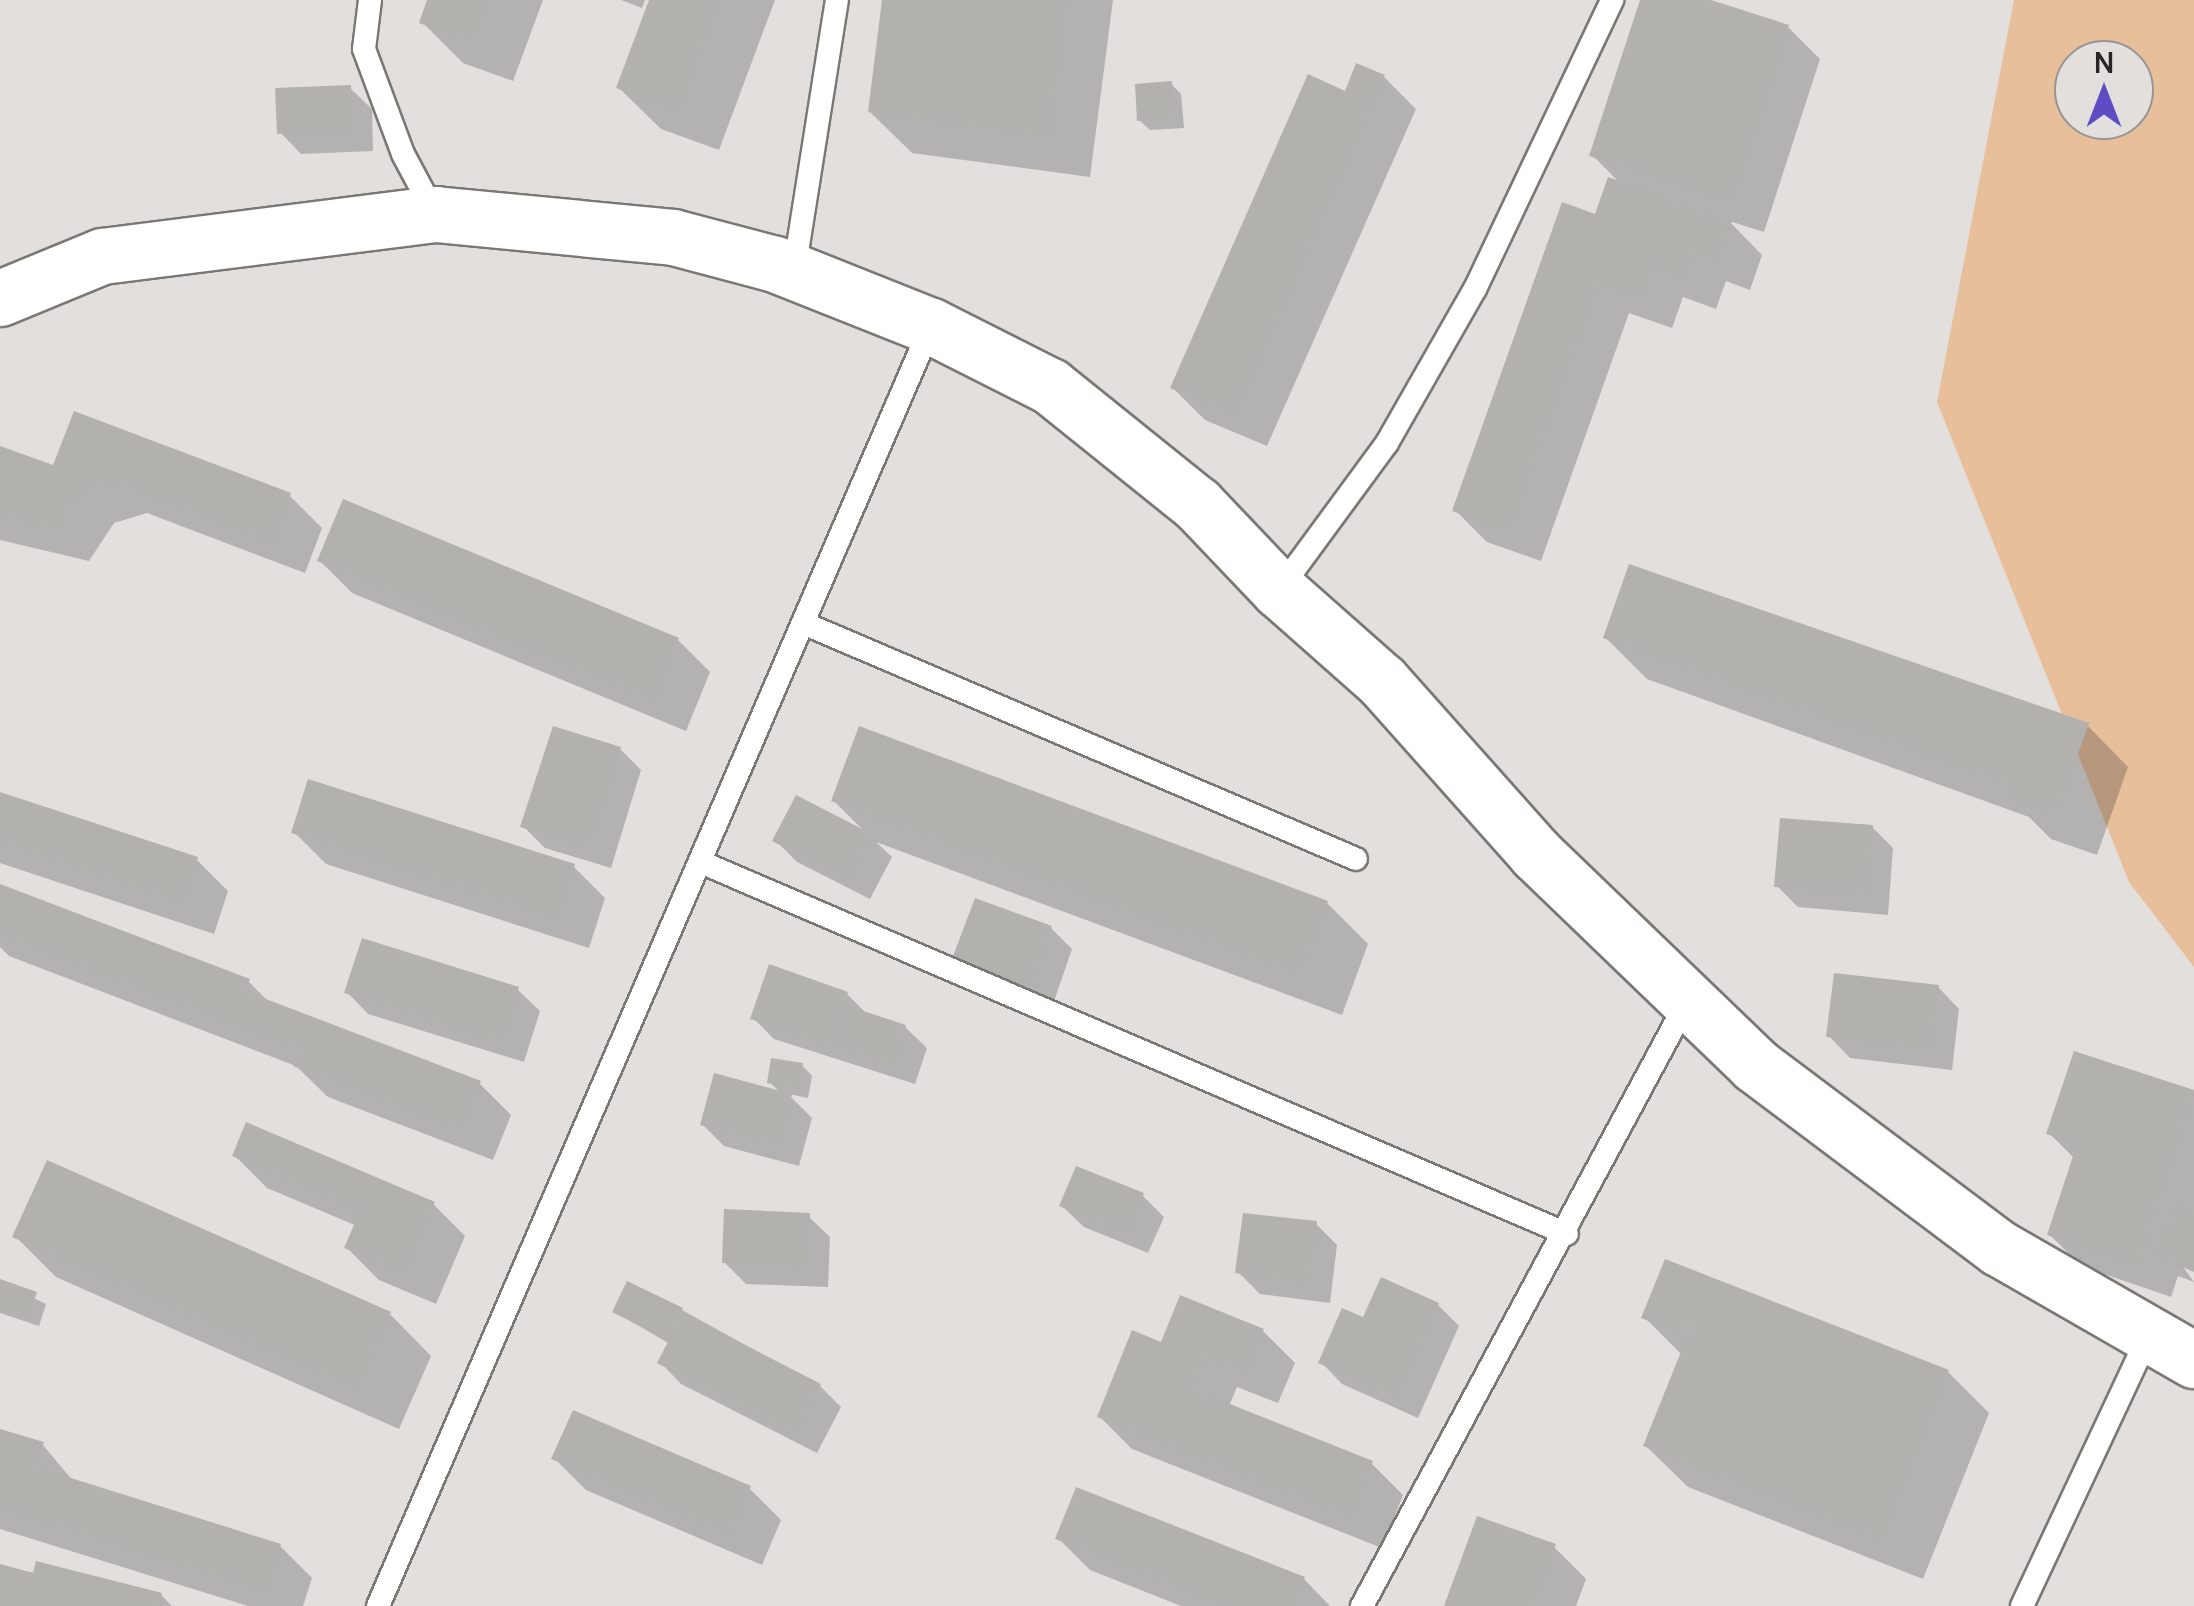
<!DOCTYPE html>
<html>
<head>
<meta charset="utf-8">
<style>
	body { margin:0 }
	#map { position:relative; width:2194px; height:1606px; overflow:hidden; background:#e2dfdc; font-family:Manrope,sans-serif }
	div>[style] { position:absolute }
	.green>* { inset:0; background:#e7bf9b }
	.shadow>* { inset:0; background:#0003 }
	.building>* { inset:0; background:#b3b1ae }
	.roads { filter:drop-shadow(2px 0 #7a7875) drop-shadow(-2px 0 #7a7875) drop-shadow(0 2px #7a7875) drop-shadow(0 -2px #7a7875) }
	.lane>* { height:22px; margin:-11px; padding:0 11px; transform-origin:11px; border-radius:11px; background:#fff }
	.secondary>* { height:55px; margin:-27.5px; padding:0 27.5px; transform-origin:27.5px; border-radius:27.5px; background:#fff }
	span { translate:-50% -50%; white-space:nowrap; text-align:center; line-height:1.15; -webkit-text-stroke:9px #e2dfdc; paint-order:stroke }
	.north { position:absolute; left:2054px; top:40px; width:100px; height:100px; box-sizing:border-box; background:#e2dfdc; border:2px solid #979593; border-radius:50%; rotate:0deg; font-size:28px; font-weight:700; line-height:40px; text-align:center; color:#272625 }
	.north::after { content:''; display:block; margin:auto; width:35px; height:45px; background:#5d4dc5; clip-path:polygon(50% 0,100% 100%,50% 72%,0 100%) }
</style>
</head>
<body>
<div id="map">
	<div class="green">
		<div style="clip-path:polygon(evenodd,2014px 0,2194px 0,2194px 967px,2129px 882px,1937px 402px,2014px 0,2074px 60px,2134px 60px,2134px 120px,2074px 120px,2074px 60px)"></div>
	</div>
	<div class="shadow">
		<div style="clip-path:polygon(430px 0,543px 0,513px 81px,463px 63px,422px 22px)"></div>
		<div style="clip-path:polygon(621px 0,645px 0,642px 8px)"></div>
		<div style="clip-path:polygon(652px 0,775px 0,719px 150px,661px 129px,619px 88px)"></div>
		<div style="clip-path:polygon(885px 0,1113px 0,1090px 177px,912px 153px,870px 112px)"></div>
		<div style="clip-path:polygon(1642px 0,1703px 0,1788px 27px,1820px 59px,1764px 232px,1729px 221px,1762px 255px,1750px 290px,1726px 281px,1716px 309px,1683px 297px,1672px 328px,1629px 313px,1541px 561px,1487px 542px,1455px 510px,1597px 217px,1621px 184px,1592px 155px)"></div>
		<div style="clip-path:polygon(1384px 77px,1416px 109px,1267px 446px,1205px 420px,1173px 388px,1346px 94px)"></div>
		<div style="clip-path:polygon(1171px 84px,1181px 94px,1184px 128px,1150px 130px,1139px 120px)"></div>
		<div style="clip-path:polygon(350px 88px,372px 109px,373px 151px,301px 154px,280px 132px)"></div>
		<div style="clip-path:polygon(0 448px,54px 469px,290px 496px,322px 528px,305px 573px,147px 513px,114px 523px,89px 561px,0 540px)"></div>
		<div style="clip-path:polygon(320px 561px,678px 640px,710px 672px,686px 731px,352px 593px)"></div>
		<div style="clip-path:polygon(1606px 638px,2087px 725px,2128px 767px,2097px 855px,2051px 839px,2029px 817px,1647px 679px)"></div>
		<div style="clip-path:polygon(620px 749px,641px 770px,611px 868px,545px 848px,523px 826px)"></div>
		<div style="clip-path:polygon(0 794px,196px 859px,228px 891px,214px 934px,0 863px)"></div>
		<div style="clip-path:polygon(834px 801px,1327px 903px,1368px 944px,1342px 1015px,876px 842px,892px 857px,870px 899px,797px 862px,775px 840px,866px 833px)"></div>
		<div style="clip-path:polygon(1872px 827px,1893px 848px,1888px 915px,1798px 907px,1777px 886px)"></div>
		<div style="clip-path:polygon(294px 832px,573px 866px,605px 898px,589px 948px,326px 864px)"></div>
		<div style="clip-path:polygon(0 887px,248px 981px,271px 1004px,479px 1083px,511px 1115px,493px 1160px,328px 1097px,296px 1066px,9px 956px,0 947px)"></div>
		<div style="clip-path:polygon(1051px 928px,1072px 949px,1052px 1007px,955px 958px)"></div>
		<div style="clip-path:polygon(1938px 987px,1959px 1009px,1952px 1070px,1850px 1058px,1829px 1036px)"></div>
		<div style="clip-path:polygon(518px 990px,540px 1011px,524px 1062px,368px 1014px,347px 992px)"></div>
		<div style="clip-path:polygon(847px 994px,868px 1015px,905px 1027px,927px 1048px,915px 1084px,774px 1039px,753px 1018px)"></div>
		<div style="clip-path:polygon(2075px 1054px,2194px 1092px,2194px 1269px,2181px 1264px,2194px 1282px,2178px 1276px,2171px 1297px,2081px 1266px,2049px 1234px,2075px 1159px,2049px 1133px)"></div>
		<div style="clip-path:polygon(802px 1065px,812px 1076px,808px 1098px,788px 1094px,812px 1118px,799px 1166px,724px 1146px,703px 1125px,781px 1094px,770px 1082px)"></div>
		<div style="clip-path:polygon(235px 1156px,433px 1204px,465px 1236px,436px 1304px,379px 1280px,347px 1248px,357px 1226px,267px 1188px)"></div>
		<div style="clip-path:polygon(48px 1163px,390px 1314px,431px 1356px,399px 1429px,56px 1277px,15px 1236px)"></div>
		<div style="clip-path:polygon(1142px 1195px,1164px 1217px,1148px 1253px,1084px 1227px,1062px 1206px)"></div>
		<div style="clip-path:polygon(808px 1216px,830px 1237px,828px 1287px,746px 1284px,724px 1262px)"></div>
		<div style="clip-path:polygon(1316px 1224px,1337px 1245px,1330px 1303px,1260px 1294px,1238px 1272px)"></div>
		<div style="clip-path:polygon(1666px 1262px,1948px 1372px,1989px 1413px,1923px 1579px,1688px 1487px,1646px 1446px,1682px 1355px,1644px 1317px)"></div>
		<div style="clip-path:polygon(0 1282px,46px 1304px,39px 1326px,0 1313px)"></div>
		<div style="clip-path:polygon(1438px 1305px,1459px 1326px,1418px 1418px,1342px 1384px,1321px 1362px,1365px 1320px)"></div>
		<div style="clip-path:polygon(682px 1310px,820px 1386px,841px 1407px,817px 1453px,681px 1384px,660px 1362px,670px 1344px,615px 1312px)"></div>
		<div style="clip-path:polygon(1263px 1331px,1295px 1363px,1278px 1403px,1237px 1387px,1229px 1406px,1371px 1463px,1403px 1495px,1382px 1548px,1132px 1449px,1100px 1417px,1162px 1345px)"></div>
		<div style="clip-path:polygon(0 1431px,43px 1445px,73px 1481px,280px 1546px,312px 1578px,303px 1606px,248px 1606px,0 1529px)"></div>
		<div style="clip-path:polygon(554px 1458px,749px 1488px,781px 1520px,762px 1565px,586px 1490px)"></div>
		<div style="clip-path:polygon(1058px 1538px,1304px 1579px,1330px 1606px,1181px 1606px,1090px 1570px)"></div>
		<div style="clip-path:polygon(1554px 1547px,1586px 1579px,1576px 1606px,1447px 1606px)"></div>
		<div style="clip-path:polygon(0 1567px,161px 1595px,172px 1606px,0 1606px)"></div>
	</div>
	<div class="building">
		<div style="clip-path:polygon(427px 0,487px 0,471px 42px,419px 23px)"></div>
		<div style="clip-path:polygon(649px 0,719px 0,678px 111px,616px 88px)"></div>
		<div style="clip-path:polygon(882px 0,1067px 0,1049px 137px,868px 112px)"></div>
		<div style="clip-path:polygon(1640px 0,1711px 0,1789px 25px,1732px 202px,1589px 156px)"></div>
		<div style="clip-path:polygon(1356px 63px,1385px 75px,1235px 416px,1170px 388px,1308px 74px,1345px 91px)"></div>
		<div style="clip-path:polygon(1172px 81px,1175px 119px,1137px 121px,1135px 84px)"></div>
		<div style="clip-path:polygon(351px 85px,353px 130px,277px 134px,275px 88px)"></div>
		<div style="clip-path:polygon(1608px 177px,1732px 221px,1718px 260px,1694px 251px,1684px 278px,1651px 267px,1640px 298px,1598px 283px,1509px 531px,1452px 511px,1562px 202px,1595px 214px)"></div>
		<div style="clip-path:polygon(74px 411px,291px 493px,273px 543px,113px 482px,82px 492px,56px 530px,0 515px,0 446px,53px 465px)"></div>
		<div style="clip-path:polygon(343px 499px,679px 638px,654px 701px,317px 561px)"></div>
		<div style="clip-path:polygon(1629px 564px,2089px 723px,2056px 815px,2007px 798px,2012px 786px,1603px 638px)"></div>
		<div style="clip-path:polygon(553px 726px,621px 747px,589px 848px,520px 827px)"></div>
		<div style="clip-path:polygon(859px 726px,1328px 901px,1301px 976px,831px 801px)"></div>
		<div style="clip-path:polygon(308px 779px,575px 864px,557px 918px,291px 833px)"></div>
		<div style="clip-path:polygon(0 792px,198px 857px,182px 903px,0 843px)"></div>
		<div style="clip-path:polygon(796px 795px,872px 834px,848px 879px,772px 841px)"></div>
		<div style="clip-path:polygon(1780px 818px,1873px 825px,1867px 895px,1774px 887px)"></div>
		<div style="clip-path:polygon(0 884px,250px 979px,245px 991px,481px 1081px,461px 1130px,293px 1066px,299px 1049px,0 935px)"></div>
		<div style="clip-path:polygon(975px 898px,1052px 926px,1031px 987px,952px 959px)"></div>
		<div style="clip-path:polygon(362px 938px,519px 987px,502px 1042px,344px 993px)"></div>
		<div style="clip-path:polygon(769px 964px,848px 992px,829px 1047px,750px 1019px)"></div>
		<div style="clip-path:polygon(1834px 973px,1939px 985px,1931px 1050px,1826px 1037px)"></div>
		<div style="clip-path:polygon(848px 1006px,906px 1025px,894px 1065px,835px 1046px)"></div>
		<div style="clip-path:polygon(2074px 1051px,2194px 1090px,2139px 1266px,2047px 1235px,2077px 1144px,2046px 1134px)"></div>
		<div style="clip-path:polygon(771px 1058px,803px 1063px,799px 1089px,767px 1083px)"></div>
		<div style="clip-path:polygon(714px 1073px,792px 1094px,778px 1146px,700px 1125px)"></div>
		<div style="clip-path:polygon(246px 1122px,435px 1202px,404px 1273px,344px 1248px,360px 1211px,232px 1156px)"></div>
		<div style="clip-path:polygon(47px 1160px,391px 1312px,357px 1389px,12px 1237px)"></div>
		<div style="clip-path:polygon(1076px 1166px,1144px 1193px,1127px 1234px,1059px 1206px)"></div>
		<div style="clip-path:polygon(2177px 1202px,2194px 1209px,2194px 1272px,2154px 1255px)"></div>
		<div style="clip-path:polygon(724px 1209px,810px 1213px,807px 1266px,722px 1263px)"></div>
		<div style="clip-path:polygon(1243px 1213px,1317px 1221px,1309px 1283px,1235px 1273px)"></div>
		<div style="clip-path:polygon(1665px 1259px,1949px 1370px,1881px 1540px,1643px 1446px,1693px 1322px,1675px 1331px,1641px 1318px)"></div>
		<div style="clip-path:polygon(1381px 1277px,1439px 1303px,1397px 1398px,1318px 1363px,1342px 1308px,1363px 1317px)"></div>
		<div style="clip-path:polygon(0 1279px,37px 1292px,28px 1318px,0 1308px)"></div>
		<div style="clip-path:polygon(627px 1281px,683px 1308px,668px 1340px,612px 1312px)"></div>
		<div style="clip-path:polygon(1180px 1295px,1264px 1329px,1246px 1373px,1205px 1357px,1192px 1389px,1373px 1461px,1350px 1518px,1097px 1417px,1132px 1330px,1161px 1342px)"></div>
		<div style="clip-path:polygon(683px 1313px,821px 1384px,795px 1434px,657px 1363px)"></div>
		<div style="clip-path:polygon(573px 1410px,751px 1486px,730px 1535px,551px 1459px)"></div>
		<div style="clip-path:polygon(0 1429px,44px 1442px,36px 1467px,281px 1544px,266px 1591px,0 1508px)"></div>
		<div style="clip-path:polygon(1076px 1487px,1305px 1577px,1293px 1606px,1226px 1606px,1055px 1539px)"></div>
		<div style="clip-path:polygon(1477px 1516px,1556px 1544px,1534px 1606px,1444px 1606px)"></div>
		<div style="clip-path:polygon(36px 1561px,162px 1593px,158px 1606px,0 1606px,0 1564px,33px 1573px)"></div>
	</div>
	<div class="roads">
		<div class="lane">
			<div style="left:370px;top:0;width:49px;rotate:97deg"></div>
			<div style="left:364px;top:49px;width:112px;rotate:69.6deg"></div>
			<div style="left:403px;top:154px;width:68px;rotate:61.9deg"></div>
			<div style="left:794px;top:271px;width:274px;rotate:-81deg"></div>
			<div style="left:1279px;top:590px;width:182px;rotate:-53.7deg"></div>
			<div style="left:1387px;top:443px;width:177px;rotate:-60.3deg"></div>
			<div style="left:1475px;top:289px;width:320px;rotate:-64.6deg"></div>
			<div style="left:803px;top:623px;width:601px;rotate:23.11deg"></div>
			<div style="left:703px;top:863px;width:940px;rotate:23.24deg"></div>
			<div style="left:378px;top:1606px;width:1394px;rotate:-66.63deg"></div>
			<div style="left:1362px;top:1606px;width:688px;rotate:-61.72deg"></div>
			<div style="left:2022px;top:1606px;width:295px;rotate:-64.9deg"></div>
		</div>
		<div class="secondary">
			<div style="left:0;top:298px;width:110px;rotate:-22.4deg"></div>
			<div style="left:102px;top:256px;width:336px;rotate:-7.2deg"></div>
			<div style="left:435px;top:214px;width:239px;rotate:5.5deg"></div>
			<div style="left:673px;top:237px;width:106px;rotate:14.8deg"></div>
			<div style="left:775px;top:264px;width:168px;rotate:21.7deg"></div>
			<div style="left:931px;top:326px;width:133px;rotate:26.8deg"></div>
			<div style="left:1050px;top:386px;width:189px;rotate:38.8deg"></div>
			<div style="left:1197px;top:504px;width:119px;rotate:46.4deg"></div>
			<div style="left:1279px;top:590px;width:137px;rotate:41.5deg"></div>
			<div style="left:1382px;top:681px;width:232px;rotate:48.3deg"></div>
			<div style="left:1536px;top:854px;width:304px;rotate:43.9deg"></div>
			<div style="left:1755px;top:1065px;width:305px;rotate:36.9deg"></div>
			<div style="left:1999px;top:1248px;width:225px;rotate:29.9deg"></div>
		</div>
	</div>
	<div class="north">N</div>
</div>
</body>
</html>
